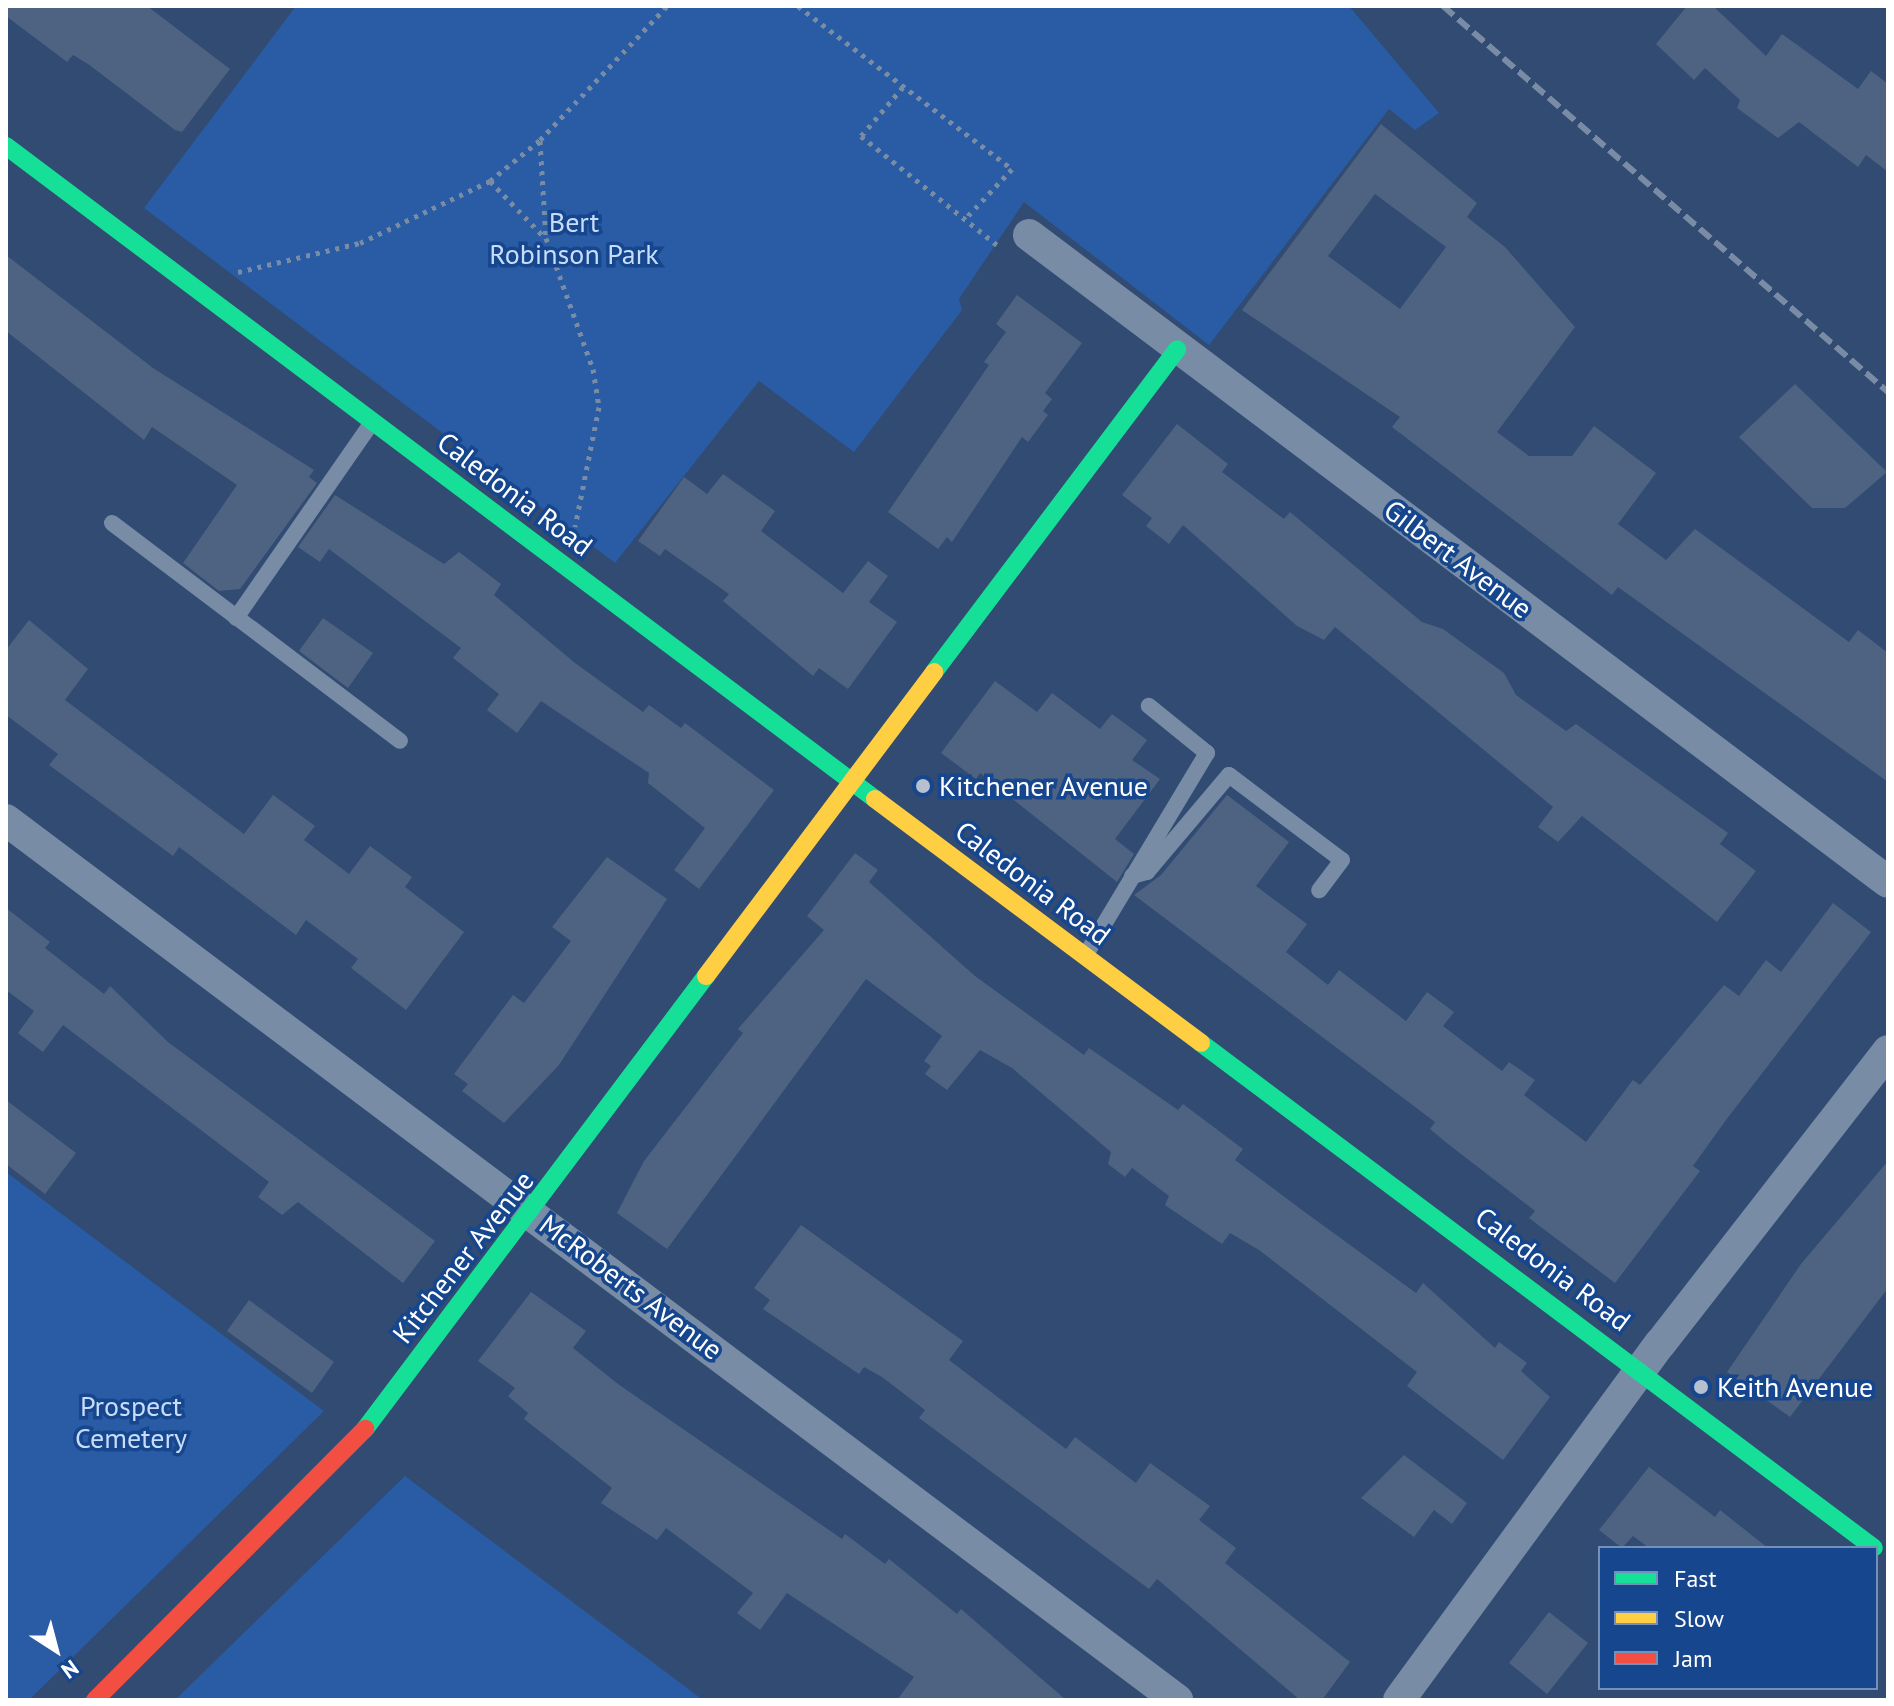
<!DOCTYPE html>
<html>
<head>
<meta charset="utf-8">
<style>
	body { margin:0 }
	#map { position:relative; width:1894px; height:1706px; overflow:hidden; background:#314b72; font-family:"PT Sans",sans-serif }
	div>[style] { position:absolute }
	.green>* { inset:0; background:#295ca4 }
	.building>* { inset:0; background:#4e6382 }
	.path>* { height:5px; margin-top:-2.5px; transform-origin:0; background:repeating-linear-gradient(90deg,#788ca6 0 4px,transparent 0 10px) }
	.lane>* { height:16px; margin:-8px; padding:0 8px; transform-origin:8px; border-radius:8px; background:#788ca6 }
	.street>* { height:32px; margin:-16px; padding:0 16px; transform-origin:16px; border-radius:16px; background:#788ca6 }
	.fast>* { height:18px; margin:-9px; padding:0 9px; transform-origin:9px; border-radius:9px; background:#16e098 }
	.slow>* { height:18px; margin:-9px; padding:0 9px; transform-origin:9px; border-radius:9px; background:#ffcf43 }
	.jam>* { height:18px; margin:-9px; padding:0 9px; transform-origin:9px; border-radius:9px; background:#f24e42 }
	.rail>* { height:6px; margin-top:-3px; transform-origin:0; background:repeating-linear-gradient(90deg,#7a8ca5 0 14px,transparent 0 20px) }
	.dots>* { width:22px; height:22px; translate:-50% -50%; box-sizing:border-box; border:4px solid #16468d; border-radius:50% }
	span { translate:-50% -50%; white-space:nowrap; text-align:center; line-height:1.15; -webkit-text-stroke:7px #16468d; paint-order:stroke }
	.park-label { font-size:28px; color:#c7ddfb }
	.street-label { font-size:28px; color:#fff }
	.poi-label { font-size:28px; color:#fff }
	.left { translate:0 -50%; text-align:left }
	.frame { position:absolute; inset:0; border:8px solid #fff; pointer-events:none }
	.legend { position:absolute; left:1598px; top:1546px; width:280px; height:144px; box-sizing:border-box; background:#16468d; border:2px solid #7390bb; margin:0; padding:10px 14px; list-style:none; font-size:24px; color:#fff }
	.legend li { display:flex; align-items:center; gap:16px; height:40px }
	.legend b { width:40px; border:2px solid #7390bb }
	.north { position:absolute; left:16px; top:1610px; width:80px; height:80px; -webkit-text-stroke:6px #16468d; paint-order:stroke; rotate:144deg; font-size:22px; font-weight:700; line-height:32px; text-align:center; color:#fff }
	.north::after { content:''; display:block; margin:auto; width:28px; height:36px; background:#fff; clip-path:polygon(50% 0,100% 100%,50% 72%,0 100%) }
</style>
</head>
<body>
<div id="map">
	<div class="green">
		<div style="clip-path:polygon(296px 6px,1349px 6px,1439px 113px,1415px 130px,1389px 109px,1209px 345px,1024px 202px,959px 299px,962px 310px,854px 452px,759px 381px,615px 563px,144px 208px)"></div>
		<div style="clip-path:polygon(6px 1172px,324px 1411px,29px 1700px,6px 1700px)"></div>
		<div style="clip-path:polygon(405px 1476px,703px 1700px,175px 1700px)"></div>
	</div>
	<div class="building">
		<div style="clip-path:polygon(6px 6px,147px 6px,230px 69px,182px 132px,175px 130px,88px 64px,73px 55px,67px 62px,6px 16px)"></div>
		<div style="clip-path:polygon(1687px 6px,1713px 6px,1766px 56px,1782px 34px,1858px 89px,1871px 71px,1888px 84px,1888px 172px,1866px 155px,1858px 167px,1799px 122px,1778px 138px,1737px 108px,1740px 100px,1705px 68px,1694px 80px,1656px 44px)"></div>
		<div style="clip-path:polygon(evenodd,1381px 124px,1477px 203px,1467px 217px,1505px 247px,1575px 327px,1497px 432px,1529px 456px,1572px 456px,1594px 426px,1656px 473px,1618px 524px,1666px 560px,1695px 529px,1849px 642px,1858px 630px,1888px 653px,1888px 782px,1618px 587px,1612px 595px,1392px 427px,1400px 417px,1242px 310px,1381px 124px,1375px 194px,1446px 247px,1400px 309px,1328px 256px,1375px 194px)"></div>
		<div style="clip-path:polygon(6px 255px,153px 368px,314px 470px,309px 477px,317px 483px,240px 589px,219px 591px,183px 563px,237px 485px,152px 427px,144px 440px,6px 331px)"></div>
		<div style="clip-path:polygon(1017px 295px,1082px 343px,1045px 393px,1052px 399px,1043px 411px,1048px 415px,1028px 442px,1022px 437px,952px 542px,947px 537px,938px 549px,888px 512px,989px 365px,984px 362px,1006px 332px,996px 324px)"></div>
		<div style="clip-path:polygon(1795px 384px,1887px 472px,1845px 508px,1812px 508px,1739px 437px)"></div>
		<div style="clip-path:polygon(1177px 424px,1228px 464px,1222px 472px,1284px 519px,1290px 512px,1422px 622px,1443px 629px,1504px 673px,1516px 695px,1566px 731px,1576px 724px,1728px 833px,1720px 844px,1756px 871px,1717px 922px,1582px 816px,1558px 842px,1538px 827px,1553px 807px,1335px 627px,1324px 640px,1297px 626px,1183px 525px,1169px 544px,1146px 526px,1152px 518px,1122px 495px)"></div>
		<div style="clip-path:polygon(723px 474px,775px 511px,761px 531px,843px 593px,868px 561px,888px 576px,869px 602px,897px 622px,848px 689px,819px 668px,813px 676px,723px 601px,729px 594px,665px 549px,660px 556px,638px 541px,684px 477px,707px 494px)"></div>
		<div style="clip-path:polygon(335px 495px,444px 564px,459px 552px,501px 584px,494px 595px,575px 663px,643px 712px,649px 705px,681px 728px,685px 723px,774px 790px,699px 889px,674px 870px,705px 828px,648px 783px,649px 773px,541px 701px,517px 733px,487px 710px,499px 694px,453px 658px,461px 648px,329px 549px,320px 562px,298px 547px)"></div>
		<div style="clip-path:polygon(323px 618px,373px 653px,348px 688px,299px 651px)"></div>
		<div style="clip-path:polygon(29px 620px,88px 669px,65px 700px,244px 834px,273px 795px,315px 826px,304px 840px,349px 874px,370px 846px,412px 877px,405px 887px,464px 932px,406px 1010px,351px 968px,358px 959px,306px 920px,296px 935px,179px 847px,173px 856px,49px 765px,58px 754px,6px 715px,6px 650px)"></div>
		<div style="clip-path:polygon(995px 681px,1037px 712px,1052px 693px,1100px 729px,1112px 714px,1147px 740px,1132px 760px,1160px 779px,1115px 839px,1134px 854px,1117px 882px,980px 773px,976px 779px,941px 753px)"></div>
		<div style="clip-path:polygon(1227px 795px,1289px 842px,1256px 886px,1307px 924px,1286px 952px,1328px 985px,1339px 970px,1406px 1021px,1427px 992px,1454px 1012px,1443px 1026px,1502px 1071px,1509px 1062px,1535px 1080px,1524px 1095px,1586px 1142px,1633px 1080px,1640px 1085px,1724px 985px,1739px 996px,1766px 960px,1781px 972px,1833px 903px,1871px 932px,1726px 1120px,1693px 1166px,1700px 1171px,1615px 1283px,1529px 1218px,1535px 1211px,1448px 1144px,1430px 1129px,1435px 1122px,1134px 895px,1161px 875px)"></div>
		<div style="clip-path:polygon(855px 853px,878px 870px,869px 882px,975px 976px,1084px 1055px,1089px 1048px,1178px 1110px,1183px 1104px,1243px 1149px,1235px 1160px,1302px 1210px,1416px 1293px,1423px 1283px,1495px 1348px,1499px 1342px,1527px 1363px,1521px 1371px,1550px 1397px,1503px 1460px,1407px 1386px,1417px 1372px,1259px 1250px,1230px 1233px,1222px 1244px,1165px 1205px,1169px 1196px,1132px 1168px,1125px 1177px,1108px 1164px,1111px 1152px,1012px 1068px,980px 1050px,947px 1090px,925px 1074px,931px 1066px,924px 1061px,942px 1036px,866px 979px,667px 1249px,617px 1213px,644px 1161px,743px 1033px,738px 1029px,824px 930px,807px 916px)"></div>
		<div style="clip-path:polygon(607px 857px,667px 899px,559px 1065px,504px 1123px,462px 1091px,468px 1084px,454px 1074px,513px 995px,524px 1003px,571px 941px,552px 927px)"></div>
		<div style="clip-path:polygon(6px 908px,50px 942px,45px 948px,104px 994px,110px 986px,168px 1042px,435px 1241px,403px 1283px,298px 1202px,282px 1215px,258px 1197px,269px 1182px,63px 1025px,43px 1052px,18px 1033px,34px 1011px,6px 990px)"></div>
		<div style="clip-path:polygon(6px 1100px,76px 1153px,45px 1194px,6px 1164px)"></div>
		<div style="clip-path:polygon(1888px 1161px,1888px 1288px,1790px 1417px,1727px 1372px,1801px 1264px)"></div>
		<div style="clip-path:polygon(801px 1225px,963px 1341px,949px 1360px,1066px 1449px,1075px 1437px,1136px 1483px,1150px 1463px,1210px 1506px,1199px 1520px,1236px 1548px,1225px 1563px,1350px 1662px,1322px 1700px,1300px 1700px,1157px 1579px,1149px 1589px,919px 1418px,925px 1410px,882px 1377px,864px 1367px,859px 1374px,763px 1309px,770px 1300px,754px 1288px)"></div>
		<div style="clip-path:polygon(531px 1292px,586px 1331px,573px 1348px,618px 1384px,842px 1539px,845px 1534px,885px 1564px,889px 1559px,957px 1614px,961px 1609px,1066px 1700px,897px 1700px,914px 1677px,787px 1593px,760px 1630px,737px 1613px,753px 1593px,666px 1528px,657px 1540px,601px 1503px,612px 1488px,524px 1419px,528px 1413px,508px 1396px,515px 1388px,478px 1361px)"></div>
		<div style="clip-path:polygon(249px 1300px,334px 1362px,312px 1393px,227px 1331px)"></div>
		<div style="clip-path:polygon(1404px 1455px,1467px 1503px,1452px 1524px,1434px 1510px,1414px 1537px,1361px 1498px)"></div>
		<div style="clip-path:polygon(1649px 1467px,1715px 1517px,1720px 1510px,1768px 1548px,1649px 1548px,1633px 1536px,1622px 1548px,1599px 1530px)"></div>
		<div style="clip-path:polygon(1549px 1612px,1588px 1643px,1547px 1694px,1509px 1663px)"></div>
	</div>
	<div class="path">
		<div style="left:798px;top:6px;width:269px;rotate:37.3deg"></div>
		<div style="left:1012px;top:169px;width:69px;rotate:133.2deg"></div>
		<div style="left:903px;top:87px;width:65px;rotate:130.6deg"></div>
		<div style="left:861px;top:136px;width:174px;rotate:38.7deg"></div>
		<div style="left:540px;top:141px;width:97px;rotate:86.5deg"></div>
		<div style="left:546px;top:238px;width:139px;rotate:70.3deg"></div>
		<div style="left:593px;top:369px;width:38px;rotate:81deg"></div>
		<div style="left:599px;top:407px;width:122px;rotate:101.3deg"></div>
		<div style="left:490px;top:181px;width:79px;rotate:46deg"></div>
		<div style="left:238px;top:272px;width:125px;rotate:-13.4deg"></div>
		<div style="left:360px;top:243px;width:144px;rotate:-25.5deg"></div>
		<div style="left:490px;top:181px;width:65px;rotate:-39.4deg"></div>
		<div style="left:540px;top:140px;width:185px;rotate:-46.5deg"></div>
	</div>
	<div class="lane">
		<div style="left:112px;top:523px;width:361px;rotate:37.1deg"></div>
		<div style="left:236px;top:618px;width:239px;rotate:-55.2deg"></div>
		<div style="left:1132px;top:876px;width:16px;rotate:-15deg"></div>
		<div style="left:1147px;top:872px;width:127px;rotate:-49.8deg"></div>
		<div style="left:1229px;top:775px;width:141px;rotate:37deg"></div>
		<div style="left:1342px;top:860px;width:38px;rotate:127deg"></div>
		<div style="left:1085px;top:956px;width:237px;rotate:-59deg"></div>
		<div style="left:1207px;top:753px;width:75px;rotate:-141deg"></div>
	</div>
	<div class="street">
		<div style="left:1029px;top:235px;width:1075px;rotate:36.99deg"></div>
		<div style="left:6px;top:820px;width:1465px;rotate:36.92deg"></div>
		<div style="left:1399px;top:1700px;width:441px;rotate:-53.8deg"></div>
		<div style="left:1660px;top:1344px;width:371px;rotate:-52.1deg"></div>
	</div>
	<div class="fast">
		<div style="left:6px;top:146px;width:1087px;rotate:36.92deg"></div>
		<div style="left:934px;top:672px;width:404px;rotate:-53deg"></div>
		<div style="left:1201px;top:1043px;width:841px;rotate:36.88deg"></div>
		<div style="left:365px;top:1429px;width:567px;rotate:-53.03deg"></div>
	</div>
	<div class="slow">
		<div style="left:875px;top:799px;width:407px;rotate:36.8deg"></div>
		<div style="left:706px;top:976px;width:380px;rotate:-53.1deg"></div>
	</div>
	<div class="jam">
		<div style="left:95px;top:1700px;width:383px;rotate:-45.1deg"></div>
	</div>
	<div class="rail">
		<div style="left:1443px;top:6px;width:589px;rotate:40.94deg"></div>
	</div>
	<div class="dots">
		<div style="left:923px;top:786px;background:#b7c0ce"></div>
		<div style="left:1701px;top:1387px;background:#b7c0ce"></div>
	</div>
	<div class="park-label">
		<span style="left:574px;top:238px">Bert<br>Robinson Park</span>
		<span style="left:131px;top:1422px">Prospect<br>Cemetery</span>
	</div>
	<div class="street-label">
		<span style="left:515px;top:494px;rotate:37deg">Caledonia Road</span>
		<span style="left:1458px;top:559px;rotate:37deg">Gilbert Avenue</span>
		<span style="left:1033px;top:883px;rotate:37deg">Caledonia Road</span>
		<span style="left:463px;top:1257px;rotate:-52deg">Kitchener Avenue</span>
		<span style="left:1553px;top:1269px;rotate:37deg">Caledonia Road</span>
		<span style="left:631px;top:1287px;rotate:37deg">McRoberts Avenue</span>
	</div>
	<div class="poi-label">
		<span class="left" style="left:939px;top:786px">Kitchener Avenue</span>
		<span class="left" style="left:1717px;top:1387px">Keith Avenue</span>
	</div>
	<div class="frame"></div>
	<ul class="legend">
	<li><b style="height:10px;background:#16e098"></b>Fast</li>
	<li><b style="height:10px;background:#ffcf43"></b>Slow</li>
	<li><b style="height:10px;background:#f24e42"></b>Jam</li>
	</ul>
	<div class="north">N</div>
</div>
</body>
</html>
